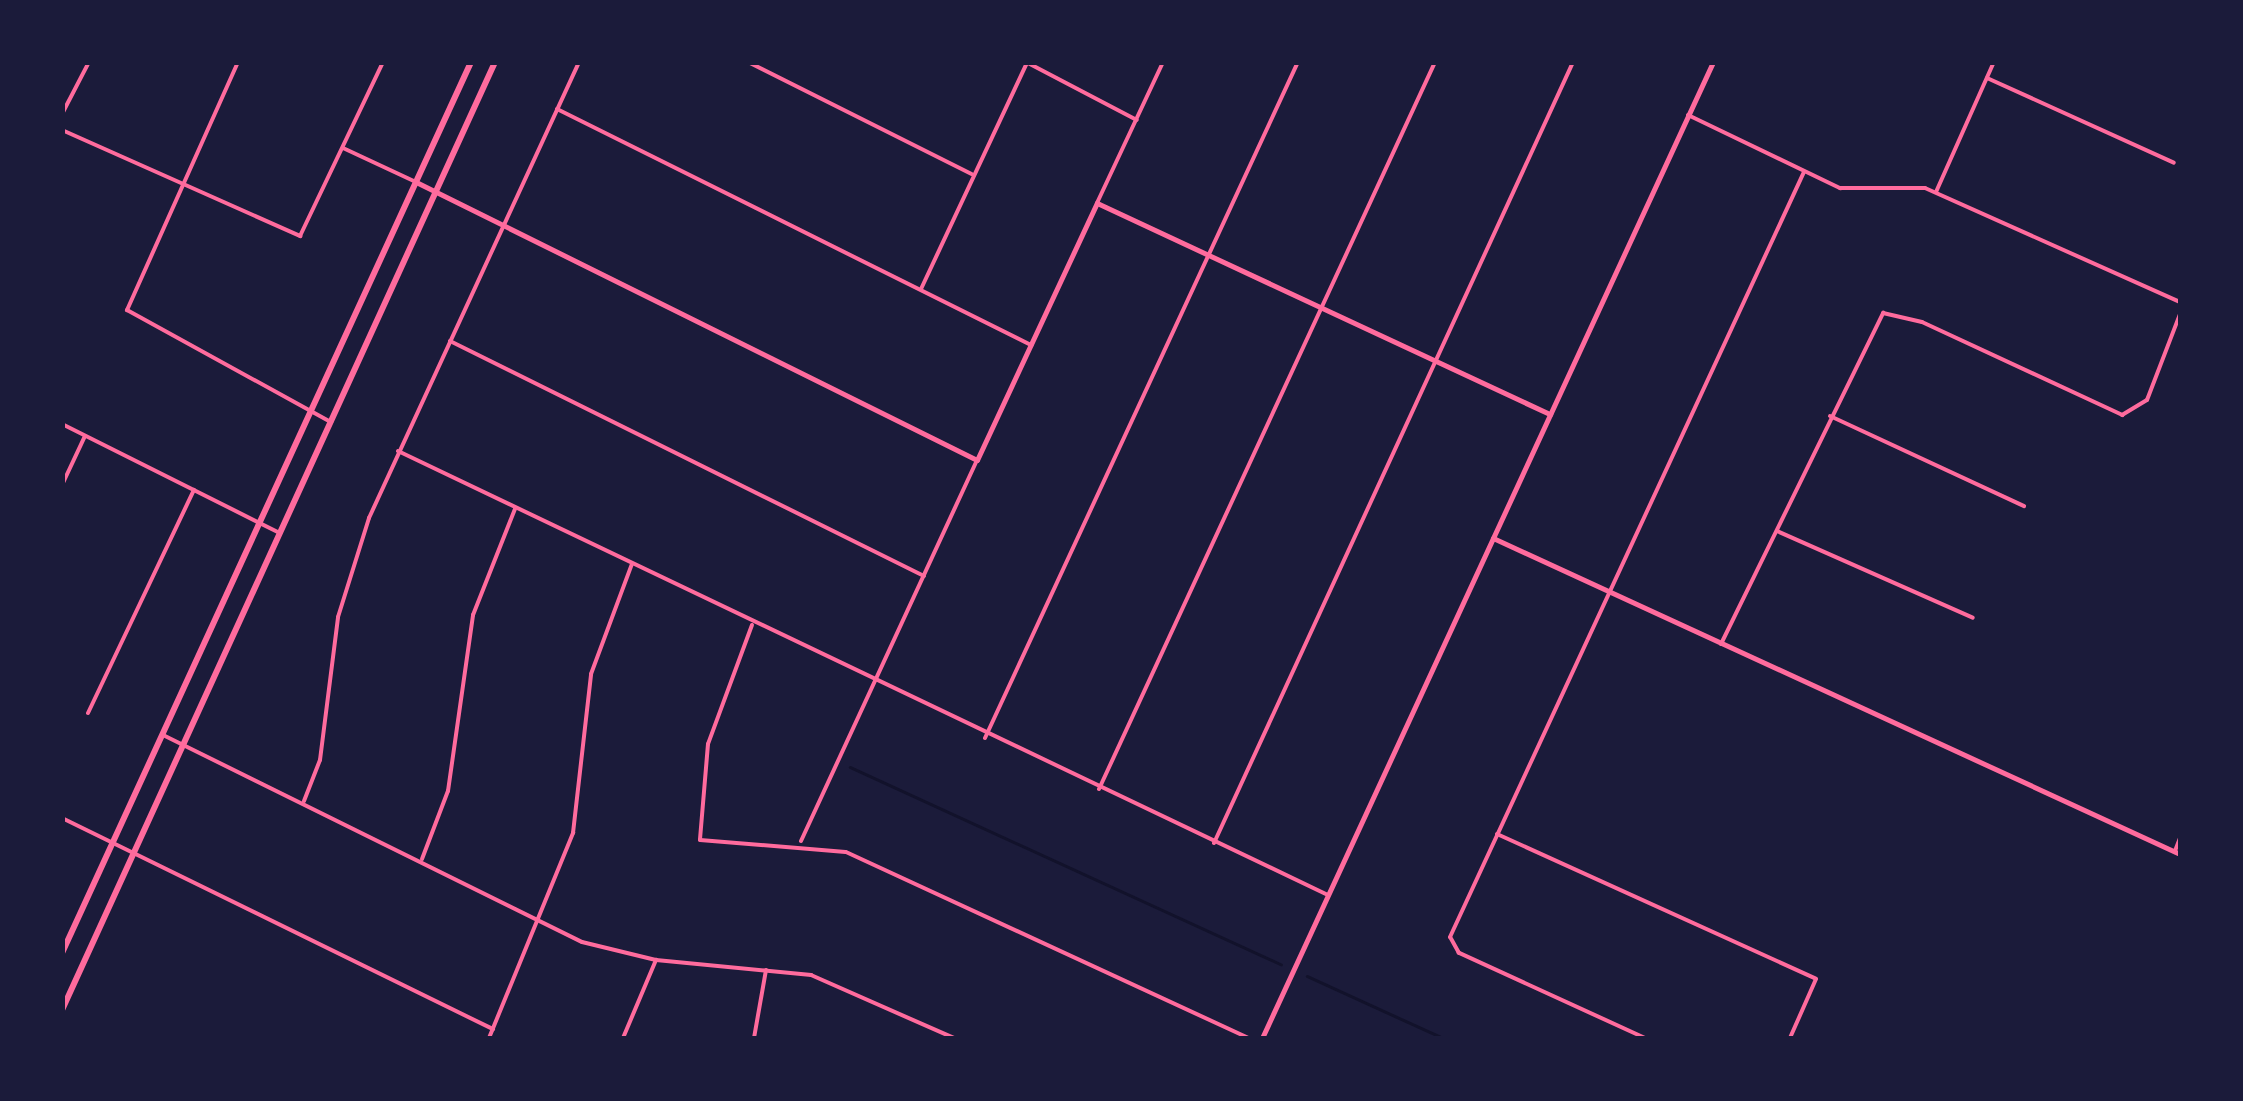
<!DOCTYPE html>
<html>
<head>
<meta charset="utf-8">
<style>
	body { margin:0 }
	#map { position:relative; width:2243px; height:1101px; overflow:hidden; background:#1b1b3a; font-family:"PT Sans",sans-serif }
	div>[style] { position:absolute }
	.stream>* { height:2.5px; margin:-1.25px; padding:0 1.25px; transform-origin:1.25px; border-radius:1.25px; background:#12122b }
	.minor>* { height:4px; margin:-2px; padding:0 2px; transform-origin:2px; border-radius:2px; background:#ff6b9d }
	.tertiary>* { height:5px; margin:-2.5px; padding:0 2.5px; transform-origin:2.5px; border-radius:2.5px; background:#ff6b9d }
	.secondary>* { height:6px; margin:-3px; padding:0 3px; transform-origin:3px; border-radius:3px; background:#ff6b9d }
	span { translate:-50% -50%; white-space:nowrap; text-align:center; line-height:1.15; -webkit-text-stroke:9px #1b1b3a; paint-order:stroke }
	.frame { position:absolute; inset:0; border:65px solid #1b1b3a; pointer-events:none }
</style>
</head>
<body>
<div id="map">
	<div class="stream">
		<div style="left:850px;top:767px;width:474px;rotate:24.6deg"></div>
		<div style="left:1307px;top:976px;width:149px;rotate:24.5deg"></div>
	</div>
	<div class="minor">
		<div style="left:238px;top:62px;width:272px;rotate:114.1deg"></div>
		<div style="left:127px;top:310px;width:233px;rotate:28.8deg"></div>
		<div style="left:748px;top:62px;width:250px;rotate:26.6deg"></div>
		<div style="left:1026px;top:62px;width:125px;rotate:27.6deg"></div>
		<div style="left:1987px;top:78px;width:205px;rotate:24.4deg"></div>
		<div style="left:557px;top:109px;width:530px;rotate:26.47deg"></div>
		<div style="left:62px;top:114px;width:59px;rotate:-62.6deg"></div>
		<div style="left:1688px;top:115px;width:169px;rotate:25.7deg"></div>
		<div style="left:1840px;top:188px;width:85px"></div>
		<div style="left:1925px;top:188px;width:279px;rotate:24.1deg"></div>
		<div style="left:62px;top:130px;width:261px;rotate:24deg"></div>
		<div style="left:300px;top:236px;width:193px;rotate:-64.5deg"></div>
		<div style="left:343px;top:148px;width:81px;rotate:25deg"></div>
		<div style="left:1936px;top:192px;width:142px;rotate:-66deg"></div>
		<div style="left:1097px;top:203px;width:156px;rotate:-64.9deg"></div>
		<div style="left:921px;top:289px;width:250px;rotate:-64.9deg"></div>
		<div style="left:450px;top:341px;width:529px;rotate:26.37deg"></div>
		<div style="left:1830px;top:416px;width:214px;rotate:24.9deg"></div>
		<div style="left:62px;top:424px;width:244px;rotate:26.6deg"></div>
		<div style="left:398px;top:451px;width:1031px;rotate:25.52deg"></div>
		<div style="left:62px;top:485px;width:54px;rotate:-64.9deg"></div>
		<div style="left:1777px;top:531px;width:214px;rotate:23.9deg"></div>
		<div style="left:752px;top:625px;width:127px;rotate:110.3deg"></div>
		<div style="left:708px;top:744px;width:96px;rotate:94.8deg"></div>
		<div style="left:700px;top:840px;width:146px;rotate:4.7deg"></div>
		<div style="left:846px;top:852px;width:444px;rotate:24.8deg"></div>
		<div style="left:1721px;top:644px;width:369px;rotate:-63.9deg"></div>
		<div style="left:1883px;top:313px;width:40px;rotate:13deg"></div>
		<div style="left:1922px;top:322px;width:221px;rotate:24.9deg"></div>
		<div style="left:2122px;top:415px;width:29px;rotate:-31deg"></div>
		<div style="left:2147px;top:400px;width:92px;rotate:-69deg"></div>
		<div style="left:88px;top:713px;width:247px;rotate:-64.6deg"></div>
		<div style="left:163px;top:735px;width:467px;rotate:26.3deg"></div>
		<div style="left:582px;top:942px;width:76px;rotate:13.7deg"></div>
		<div style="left:656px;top:960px;width:156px;rotate:5.5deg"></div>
		<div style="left:811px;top:975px;width:156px;rotate:23.8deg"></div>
		<div style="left:985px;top:738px;width:745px;rotate:-65.16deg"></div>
		<div style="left:1099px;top:789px;width:801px;rotate:-65.19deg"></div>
		<div style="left:304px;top:801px;width:44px;rotate:-68.7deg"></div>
		<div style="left:320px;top:760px;width:144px;rotate:-82.8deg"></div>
		<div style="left:338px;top:617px;width:104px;rotate:-72.6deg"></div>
		<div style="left:369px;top:518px;width:502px;rotate:-65.27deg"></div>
		<div style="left:62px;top:818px;width:480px;rotate:26.1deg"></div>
		<div style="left:1497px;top:834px;width:350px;rotate:24.4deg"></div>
		<div style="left:1816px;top:979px;width:64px;rotate:113.8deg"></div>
		<div style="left:801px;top:841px;width:420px;rotate:-65.2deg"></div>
		<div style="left:1214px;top:843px;width:860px;rotate:-65.31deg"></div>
		<div style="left:2175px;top:851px;width:14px;rotate:-69deg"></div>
		<div style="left:422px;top:859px;width:73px;rotate:-69.1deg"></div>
		<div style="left:448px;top:791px;width:178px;rotate:-81.9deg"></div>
		<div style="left:473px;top:615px;width:114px;rotate:-68.4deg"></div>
		<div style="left:489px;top:1038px;width:222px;rotate:-67.7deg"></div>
		<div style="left:573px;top:833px;width:160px;rotate:-83.5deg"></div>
		<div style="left:591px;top:674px;width:117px;rotate:-69.6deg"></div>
		<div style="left:623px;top:1038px;width:85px;rotate:-67.1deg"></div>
		<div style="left:754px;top:1038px;width:69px;rotate:-80deg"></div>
		<div style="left:1645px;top:1038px;width:205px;rotate:-155.4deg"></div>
		<div style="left:1459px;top:953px;width:18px;rotate:-119deg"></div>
		<div style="left:1450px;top:937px;width:843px;rotate:-65.17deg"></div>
	</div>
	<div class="tertiary">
		<div style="left:416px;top:182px;width:626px;rotate:26.36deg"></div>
		<div style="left:977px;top:460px;width:284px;rotate:-65deg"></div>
		<div style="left:1097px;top:203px;width:500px;rotate:25deg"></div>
		<div style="left:1493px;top:538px;width:756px;rotate:24.7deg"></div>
		<div style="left:1262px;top:1038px;width:1075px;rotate:-65.2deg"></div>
	</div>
	<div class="secondary">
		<div style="left:62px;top:953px;width:980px;rotate:-65.34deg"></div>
		<div style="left:62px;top:1010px;width:1042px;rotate:-65.45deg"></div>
	</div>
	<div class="frame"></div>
</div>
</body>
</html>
